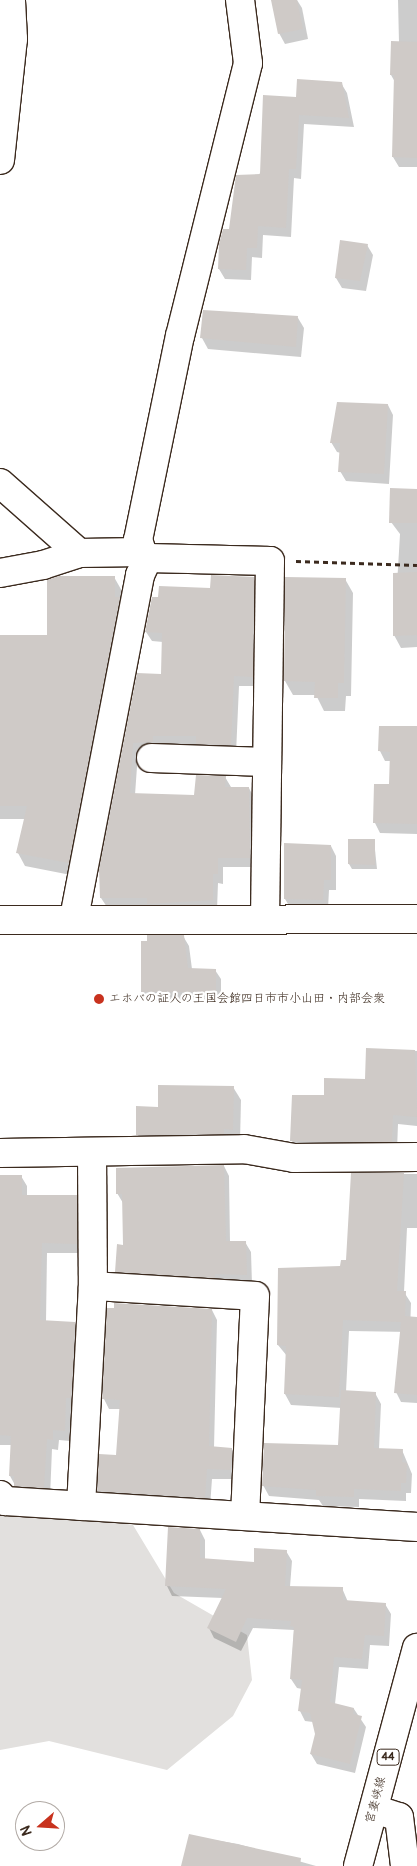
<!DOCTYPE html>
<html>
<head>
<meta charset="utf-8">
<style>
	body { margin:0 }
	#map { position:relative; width:417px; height:1866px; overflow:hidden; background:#fff; font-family:Pangolin,"Klee One",sans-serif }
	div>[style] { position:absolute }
	.green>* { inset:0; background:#e2e0de }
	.shadow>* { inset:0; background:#0003 }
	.building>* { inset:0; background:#cfcac7 }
	.path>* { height:3px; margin-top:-1.5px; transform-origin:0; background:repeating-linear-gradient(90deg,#3b2a1e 0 5px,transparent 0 9px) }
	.roads { filter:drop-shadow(1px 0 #3b2a1e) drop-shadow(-1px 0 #3b2a1e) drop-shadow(0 1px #3b2a1e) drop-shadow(0 -1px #3b2a1e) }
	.minor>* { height:28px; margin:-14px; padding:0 14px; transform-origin:14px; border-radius:14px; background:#fff }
	.major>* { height:28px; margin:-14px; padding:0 14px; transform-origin:14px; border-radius:14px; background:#fff }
	.dots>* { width:14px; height:14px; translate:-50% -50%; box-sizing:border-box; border:2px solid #fff; border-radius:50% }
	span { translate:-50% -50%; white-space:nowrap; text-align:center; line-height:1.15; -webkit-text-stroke:4.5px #fff; paint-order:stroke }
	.shield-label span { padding:1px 4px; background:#fff; border:1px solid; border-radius:4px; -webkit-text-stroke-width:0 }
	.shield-label { font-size:11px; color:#3b2a1e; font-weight:700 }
	.poi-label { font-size:12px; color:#3b2a1e }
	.left { translate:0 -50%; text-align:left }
	.street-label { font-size:12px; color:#3b2a1e }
	.north { position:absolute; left:15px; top:1801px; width:50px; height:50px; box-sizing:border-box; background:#fff; border:1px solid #b1aaa5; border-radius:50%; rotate:251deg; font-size:14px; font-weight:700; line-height:20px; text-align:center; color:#3b2a1e }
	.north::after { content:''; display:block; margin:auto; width:18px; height:22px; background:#c8321e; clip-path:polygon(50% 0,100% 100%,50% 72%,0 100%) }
</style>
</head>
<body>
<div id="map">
	<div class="green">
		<div style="clip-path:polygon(0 1500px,133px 1525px,174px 1593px,247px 1635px,252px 1680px,233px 1716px,167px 1770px,49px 1741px,0 1750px)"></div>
	</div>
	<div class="shadow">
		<div style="clip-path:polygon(287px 0,297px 0,302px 8px,308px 39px,285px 44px,279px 33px)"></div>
		<div style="clip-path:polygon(398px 0,417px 0,417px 167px,399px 167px,393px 157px,395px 82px,391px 75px,399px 43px)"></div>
		<div style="clip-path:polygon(341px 83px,347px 93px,354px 127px,304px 124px,301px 179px,294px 178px,291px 237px,263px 235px,262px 258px,252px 257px,251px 280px,225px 279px,219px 269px,231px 230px,298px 98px)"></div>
		<div style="clip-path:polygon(367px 245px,373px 255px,366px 291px,342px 288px,336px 278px)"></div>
		<div style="clip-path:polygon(204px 311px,298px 318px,304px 328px,301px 357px,208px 349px,202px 338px)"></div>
		<div style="clip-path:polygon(388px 405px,393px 415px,389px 484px,346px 481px,340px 471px,341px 453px,337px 452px,331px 442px)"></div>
		<div style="clip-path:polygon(417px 490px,417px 647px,401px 648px,394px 635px,400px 534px,391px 522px)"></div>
		<div style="clip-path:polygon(114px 577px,122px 591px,122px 604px,76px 876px,25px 866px,18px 853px,25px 819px,0 819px,0 636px,48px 636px)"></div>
		<div style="clip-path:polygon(253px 578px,259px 587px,258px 686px,239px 686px,236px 754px,203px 753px,198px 745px,158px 746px,158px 752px,138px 753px,135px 795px,195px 797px,225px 777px,231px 787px,249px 788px,254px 798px,255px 867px,223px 867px,223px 884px,218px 883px,217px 910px,107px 907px,101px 898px,138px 674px,162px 675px,163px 642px,152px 641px,146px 632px,211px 589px)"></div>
		<div style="clip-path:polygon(287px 578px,345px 579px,353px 593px,351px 696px,346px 696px,345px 711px,324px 711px,316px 695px,293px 695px,285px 681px)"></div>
		<div style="clip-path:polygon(417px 727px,417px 834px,380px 833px,375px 823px,391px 785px,391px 761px,385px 761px,380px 751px)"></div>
		<div style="clip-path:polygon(374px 840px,377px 869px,352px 869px,349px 864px)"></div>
		<div style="clip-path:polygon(286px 845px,331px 846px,336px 856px,336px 890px,329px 890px,328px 909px,291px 909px,285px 899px)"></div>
		<div style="clip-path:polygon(183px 936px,189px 946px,192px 969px,215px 970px,221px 979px,221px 1001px,148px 1001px,143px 992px)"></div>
		<div style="clip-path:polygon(367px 1049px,417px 1051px,417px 1126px,398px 1124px,397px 1151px,297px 1150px,292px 1141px,325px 1096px,366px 1080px)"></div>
		<div style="clip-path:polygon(233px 1087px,241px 1100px,240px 1142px,145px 1148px,138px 1135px,159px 1108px)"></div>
		<div style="clip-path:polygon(224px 1166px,229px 1176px,230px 1242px,245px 1242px,251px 1252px,252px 1284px,122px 1281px,117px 1271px,124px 1246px,123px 1203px,117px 1193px)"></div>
		<div style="clip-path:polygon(352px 1174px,417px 1174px,417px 1228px,407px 1228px,404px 1292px,411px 1303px,410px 1332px,349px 1331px,346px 1392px,375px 1393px,381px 1404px,379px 1449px,402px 1450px,412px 1474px,411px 1493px,406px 1493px,406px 1501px,359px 1499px,359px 1507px,323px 1506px,319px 1500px,269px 1496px,263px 1485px,340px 1446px,342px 1408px,291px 1405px,285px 1394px,287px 1356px,278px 1345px,347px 1262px)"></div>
		<div style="clip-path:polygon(0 1176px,21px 1176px,27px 1186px,27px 1196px,76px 1196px,82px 1207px,82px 1253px,47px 1253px,46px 1322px,75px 1324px,81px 1334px,77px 1408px,72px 1408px,70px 1441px,59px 1440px,58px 1450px,52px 1449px,50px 1498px,21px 1496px,10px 1476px,12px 1445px,0 1445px)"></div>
		<div style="clip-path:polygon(109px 1309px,212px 1310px,217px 1320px,214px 1448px,232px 1449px,237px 1459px,236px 1479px,212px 1479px,210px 1507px,104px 1501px,99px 1491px,117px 1456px,120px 1409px,109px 1409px,104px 1399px)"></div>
		<div style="clip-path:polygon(417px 1338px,417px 1403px,401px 1402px,396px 1392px)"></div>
		<div style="clip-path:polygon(200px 1530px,205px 1540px,205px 1560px,255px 1564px,286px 1551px,292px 1561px,290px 1587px,342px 1588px,348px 1602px,385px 1604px,391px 1614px,389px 1646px,370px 1645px,368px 1669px,339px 1667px,335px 1704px,354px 1709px,366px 1727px,355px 1773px,317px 1764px,311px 1754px,316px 1734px,313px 1722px,305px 1721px,300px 1711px,302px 1689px,297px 1688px,291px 1679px,294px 1630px,253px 1628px,241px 1651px,214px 1638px,209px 1628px,223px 1598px,172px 1596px,167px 1586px)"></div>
		<div style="clip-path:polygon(190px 1836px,238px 1844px,316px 1866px,183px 1866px)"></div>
	</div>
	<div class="building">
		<div style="clip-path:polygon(271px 0,297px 0,303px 29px,278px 34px)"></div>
		<div style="clip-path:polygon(391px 41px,417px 42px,417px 158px,392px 157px,394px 75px,390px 75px)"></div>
		<div style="clip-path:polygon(297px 79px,342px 82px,349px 118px,299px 115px,296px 169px,289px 169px,286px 228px,258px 226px,257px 248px,247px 248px,246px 270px,218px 269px,219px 244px,223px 229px,229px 229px,236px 175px,260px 174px,263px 95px,296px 97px)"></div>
		<div style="clip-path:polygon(340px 240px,368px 244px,360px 281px,335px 278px)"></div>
		<div style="clip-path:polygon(203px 310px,298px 316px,296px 347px,200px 338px)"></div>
		<div style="clip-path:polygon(337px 402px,388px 404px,384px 474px,338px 472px,340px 443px,330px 443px)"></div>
		<div style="clip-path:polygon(390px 488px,417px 489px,417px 523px,389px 523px)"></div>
		<div style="clip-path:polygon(417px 572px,417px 635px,393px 636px,393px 573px)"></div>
		<div style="clip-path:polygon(211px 575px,254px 577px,253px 677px,234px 676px,231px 745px,196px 744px,196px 736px,153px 736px,153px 742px,133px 743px,130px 793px,194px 795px,196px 775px,226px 776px,225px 787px,249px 787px,250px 858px,218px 858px,218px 874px,213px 874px,213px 900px,147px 904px,147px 898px,100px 898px,99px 869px,137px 673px,161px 674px,162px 633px,145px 632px,152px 597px,158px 597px,159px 586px,210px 588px)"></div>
		<div style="clip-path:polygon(59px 576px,115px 576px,115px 597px,120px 597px,69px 863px,16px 853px,27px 806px,0 806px,0 635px,47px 635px,47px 580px)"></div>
		<div style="clip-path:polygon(285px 577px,346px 578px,344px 683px,338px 683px,338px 698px,314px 698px,315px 682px,284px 681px)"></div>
		<div style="clip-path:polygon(379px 726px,417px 726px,417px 824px,373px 823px,374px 784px,389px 784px,390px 752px,378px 751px)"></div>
		<div style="clip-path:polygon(348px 839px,375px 839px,375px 865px,348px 864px)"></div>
		<div style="clip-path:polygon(284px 843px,331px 845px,331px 880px,324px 880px,323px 900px,284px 899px)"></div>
		<div style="clip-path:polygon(147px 935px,184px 935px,188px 968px,216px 969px,216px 992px,141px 992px,141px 941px,147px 941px)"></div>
		<div style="clip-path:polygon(366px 1048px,415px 1050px,417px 1117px,393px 1115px,392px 1142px,290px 1141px,292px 1095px,324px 1095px,324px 1078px,365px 1079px)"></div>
		<div style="clip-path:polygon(158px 1085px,234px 1086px,233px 1130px,224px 1129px,224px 1134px,136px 1135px,136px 1106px,158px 1107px)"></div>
		<div style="clip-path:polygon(224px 1165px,226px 1241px,246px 1241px,247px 1275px,215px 1274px,215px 1278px,115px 1272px,117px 1244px,123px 1245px,122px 1194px,116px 1194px,116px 1168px)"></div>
		<div style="clip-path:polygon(351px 1173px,404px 1173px,397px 1291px,406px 1291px,405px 1316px,417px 1317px,417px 1395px,394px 1393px,401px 1322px,343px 1320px,339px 1397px,284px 1394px,286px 1346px,277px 1345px,278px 1268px,340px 1266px,341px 1260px,346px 1260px)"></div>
		<div style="clip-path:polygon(0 1175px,22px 1175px,22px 1195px,77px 1195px,77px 1244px,42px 1243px,40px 1320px,75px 1322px,71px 1398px,66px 1398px,65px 1431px,53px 1430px,53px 1440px,47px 1439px,44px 1488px,14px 1486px,14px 1476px,9px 1476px,11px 1436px,0 1435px)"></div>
		<div style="clip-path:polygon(114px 1303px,212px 1309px,209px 1446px,232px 1448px,231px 1470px,207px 1469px,205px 1498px,97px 1491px,99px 1454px,116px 1455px,120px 1400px,102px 1399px,107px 1308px,114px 1308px)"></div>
		<div style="clip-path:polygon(341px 1390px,376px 1392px,374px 1448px,403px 1449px,402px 1462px,407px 1463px,406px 1483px,401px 1483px,401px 1491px,354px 1489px,354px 1497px,316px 1496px,316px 1490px,262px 1486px,264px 1443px,338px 1445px)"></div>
		<div style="clip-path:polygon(168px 1527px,200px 1529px,200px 1558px,254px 1562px,254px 1548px,287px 1550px,285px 1586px,343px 1587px,343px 1600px,386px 1603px,384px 1636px,365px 1635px,362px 1659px,334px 1657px,330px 1702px,354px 1708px,353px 1714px,362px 1716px,350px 1764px,310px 1754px,315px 1734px,310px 1713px,298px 1711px,302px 1680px,290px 1679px,294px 1627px,290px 1626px,291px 1621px,247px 1618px,236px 1642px,207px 1628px,226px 1589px,165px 1586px)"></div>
		<div style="clip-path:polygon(189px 1834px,301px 1858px,300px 1866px,181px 1866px)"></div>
	</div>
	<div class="path">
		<div style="left:296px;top:561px;width:121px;rotate:1.9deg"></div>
	</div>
	<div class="roads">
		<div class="minor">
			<div style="left:0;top:160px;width:122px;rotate:-83.9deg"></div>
			<div style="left:13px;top:39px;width:39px;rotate:-93deg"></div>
			<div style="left:0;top:483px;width:106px;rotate:41.5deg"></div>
			<div style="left:142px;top:552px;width:13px;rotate:-108deg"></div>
			<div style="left:138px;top:540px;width:208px;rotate:-78.4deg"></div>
			<div style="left:180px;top:336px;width:281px;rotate:-76deg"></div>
			<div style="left:248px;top:63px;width:64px;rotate:-97.2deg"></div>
			<div style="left:0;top:573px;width:44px;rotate:-10.5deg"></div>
			<div style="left:43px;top:565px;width:38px;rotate:-18deg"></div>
			<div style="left:79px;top:553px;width:63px;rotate:-0.9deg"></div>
			<div style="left:142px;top:552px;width:8px;rotate:45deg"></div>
			<div style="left:148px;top:558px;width:122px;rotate:1.4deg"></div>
			<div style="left:270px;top:561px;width:357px;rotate:90.8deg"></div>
			<div style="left:151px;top:758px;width:115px;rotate:2deg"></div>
			<div style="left:74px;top:918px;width:349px;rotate:-79.1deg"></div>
			<div style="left:140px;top:575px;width:19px;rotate:-65deg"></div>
			<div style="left:0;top:920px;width:417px;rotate:-0.1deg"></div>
			<div style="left:0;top:1153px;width:244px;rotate:-0.9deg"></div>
			<div style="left:244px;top:1149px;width:51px;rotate:10.2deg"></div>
			<div style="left:294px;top:1158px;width:123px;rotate:-0.5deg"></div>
			<div style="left:92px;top:1153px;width:133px;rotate:89.6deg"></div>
			<div style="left:93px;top:1286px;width:162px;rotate:3.5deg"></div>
			<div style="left:255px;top:1296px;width:220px;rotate:92.6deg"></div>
			<div style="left:0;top:1495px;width:8px;rotate:50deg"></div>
			<div style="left:5px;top:1501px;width:413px;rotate:3.6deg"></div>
			<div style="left:81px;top:1506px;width:220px;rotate:-86.9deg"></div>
			<div style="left:374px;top:1809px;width:26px;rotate:18deg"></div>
			<div style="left:399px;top:1817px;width:49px;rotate:83deg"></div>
		</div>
		<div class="major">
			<div style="left:358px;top:1866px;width:226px;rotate:-74.9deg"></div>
		</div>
	</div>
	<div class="dots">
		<div style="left:99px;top:999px;background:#c8321e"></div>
	</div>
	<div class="shield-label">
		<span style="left:388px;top:1757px">44</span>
	</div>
	<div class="poi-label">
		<span class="left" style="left:109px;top:999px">エホバの証人の王国会館四日市市小山田・内部会衆</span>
	</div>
	<div class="street-label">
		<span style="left:376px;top:1800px;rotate:-75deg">宮妻峡線</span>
	</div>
	<div class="north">N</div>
</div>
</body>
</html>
